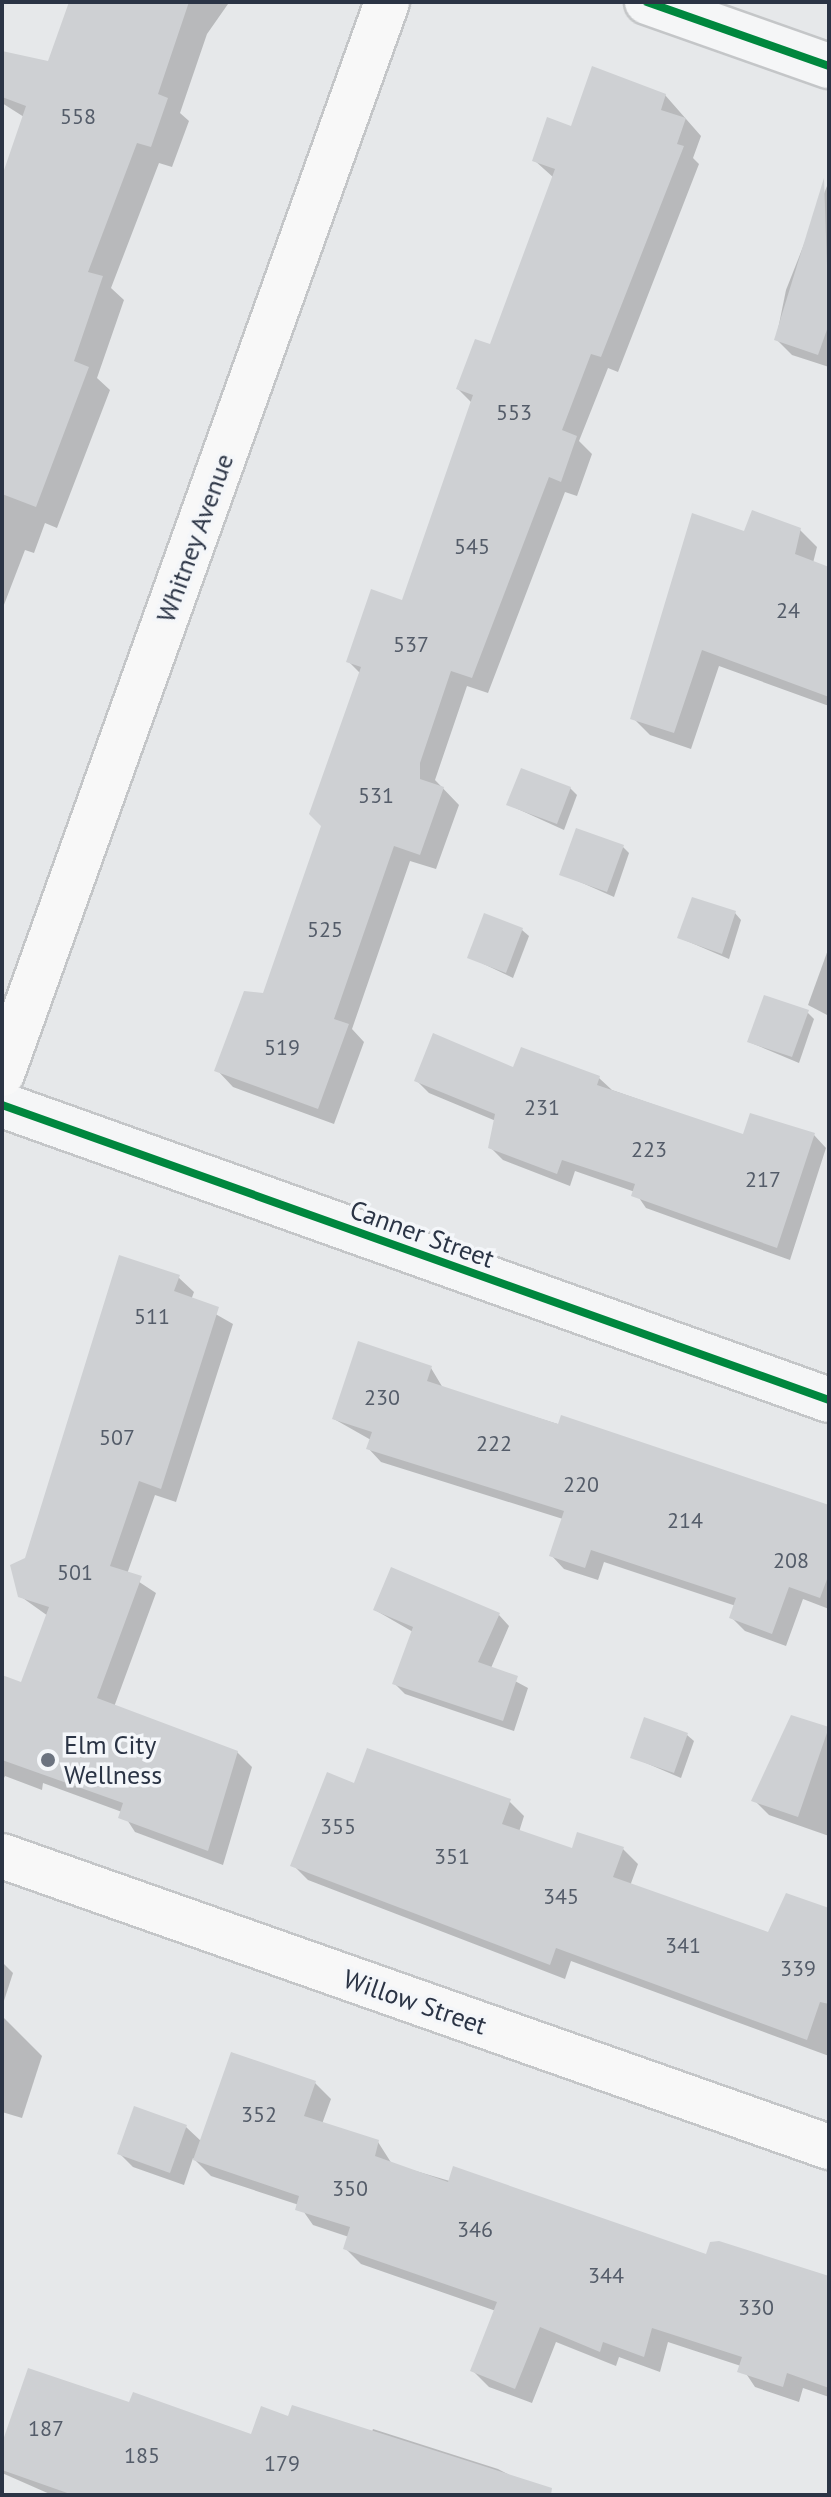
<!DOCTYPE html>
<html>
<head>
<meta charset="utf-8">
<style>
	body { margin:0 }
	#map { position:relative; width:831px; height:2497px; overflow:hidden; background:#e6e8ea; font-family:"PT Sans",sans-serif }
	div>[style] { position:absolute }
	.shadow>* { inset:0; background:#0003 }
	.building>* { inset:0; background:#ced0d3 }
	.roads { filter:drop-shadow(2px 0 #c4c6c8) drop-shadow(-2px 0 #c4c6c8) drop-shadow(0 2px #c4c6c8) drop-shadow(0 -2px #c4c6c8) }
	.minor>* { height:44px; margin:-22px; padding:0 22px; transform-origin:22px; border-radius:22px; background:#f5f6f7 }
	.major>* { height:44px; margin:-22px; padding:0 22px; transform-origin:22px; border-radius:22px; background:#f8f8f8 }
	.cycleway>* { height:8px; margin:-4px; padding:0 4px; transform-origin:4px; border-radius:4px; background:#00873e }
	.dots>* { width:22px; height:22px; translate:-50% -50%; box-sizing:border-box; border:4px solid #f4f6f9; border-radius:50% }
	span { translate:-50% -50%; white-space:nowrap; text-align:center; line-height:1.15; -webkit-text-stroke:7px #f4f6f9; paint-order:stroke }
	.number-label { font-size:22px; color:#545c69 }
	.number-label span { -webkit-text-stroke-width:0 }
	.street-label { font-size:26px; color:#2b3445 }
	.poi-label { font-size:26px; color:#2b3445 }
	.left { translate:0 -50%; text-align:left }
	.frame { position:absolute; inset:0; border:4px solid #2b3445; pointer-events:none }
</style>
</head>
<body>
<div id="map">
	<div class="shadow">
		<div style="clip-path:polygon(71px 2px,228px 4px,207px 34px,180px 113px,189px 121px,172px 167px,159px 163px,111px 288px,124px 300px,97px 378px,110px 390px,57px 528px,45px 523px,34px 553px,25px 550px,2px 610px,2px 180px,24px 117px,2px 103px,2px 59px,49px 63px)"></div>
		<div style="clip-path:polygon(665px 95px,701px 136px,693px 158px,699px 164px,618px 372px,608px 368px,579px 441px,592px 454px,577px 496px,565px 492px,488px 693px,467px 686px,435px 780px,459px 805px,436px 869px,410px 861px,352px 1029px,364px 1042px,334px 1124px,233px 1087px,217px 1070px,264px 995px,323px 825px,361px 674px,349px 662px,403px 602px,472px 403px,458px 389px,491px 347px,554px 178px,534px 160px,572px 128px)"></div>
		<div style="clip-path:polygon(827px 186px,829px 187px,829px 367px,792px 355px,776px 339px,786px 290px)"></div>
		<div style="clip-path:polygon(800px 530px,817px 547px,813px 563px,829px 569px,829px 706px,719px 666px,691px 749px,650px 735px,633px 718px,746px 533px)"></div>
		<div style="clip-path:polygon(570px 788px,577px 795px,564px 830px,509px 805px)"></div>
		<div style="clip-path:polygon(623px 847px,629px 853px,614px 897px,562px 874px)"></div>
		<div style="clip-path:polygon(735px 913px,741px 920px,729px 959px,680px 938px)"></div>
		<div style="clip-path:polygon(522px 930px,529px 936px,513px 978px,469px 957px)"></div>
		<div style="clip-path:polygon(829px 947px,829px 1016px,808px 1005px)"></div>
		<div style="clip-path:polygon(807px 1012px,814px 1019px,799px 1063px,749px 1042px)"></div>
		<div style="clip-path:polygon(514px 1069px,599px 1078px,612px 1090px,744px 1136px,814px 1135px,826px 1148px,790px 1260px,646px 1208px,635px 1192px,575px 1171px,570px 1186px,503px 1160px,490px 1147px,496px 1121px,429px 1093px,416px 1080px)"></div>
		<div style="clip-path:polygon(178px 1277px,194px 1292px,191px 1300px,233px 1324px,176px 1502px,155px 1495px,127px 1574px,156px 1593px,114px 1707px,237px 1752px,252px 1767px,223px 1865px,135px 1832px,122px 1812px,43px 1783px,42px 1790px,5px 1776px,2px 1782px,2px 1677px,22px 1684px,48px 1616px,20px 1596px,27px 1560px)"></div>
		<div style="clip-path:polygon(431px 1368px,443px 1388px,829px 1509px,829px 1609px,803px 1599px,786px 1646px,745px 1631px,731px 1617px,736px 1606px,604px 1562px,598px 1580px,564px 1569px,551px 1555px,563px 1519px,381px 1462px,368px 1448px,371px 1440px,334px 1419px)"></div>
		<div style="clip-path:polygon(375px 1610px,499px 1615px,509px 1626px,491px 1668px,528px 1688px,514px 1731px,405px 1694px,394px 1683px,413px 1632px)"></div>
		<div style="clip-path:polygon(792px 1717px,829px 1729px,829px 1836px,769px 1815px,754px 1800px)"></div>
		<div style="clip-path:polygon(687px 1735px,694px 1741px,681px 1778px,632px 1757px)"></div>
		<div style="clip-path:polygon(356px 1785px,509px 1801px,524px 1816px,519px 1832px,573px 1851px,623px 1849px,638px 1864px,630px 1886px,769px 1935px,829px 1910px,829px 2056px,571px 1961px,565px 1979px,308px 1880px,293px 1865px)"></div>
		<div style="clip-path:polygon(2px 1962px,13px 1973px,2px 2007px)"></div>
		<div style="clip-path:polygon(2px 2016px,42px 2056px,22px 2118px,2px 2112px)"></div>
		<div style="clip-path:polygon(315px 2083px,331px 2099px,322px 2124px,378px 2142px,392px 2164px,707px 2257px,829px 2278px,829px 2397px,803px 2388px,799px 2402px,755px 2387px,741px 2366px,668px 2342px,660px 2372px,619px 2357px,616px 2366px,556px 2342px,532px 2403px,489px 2387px,473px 2371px,496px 2311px,361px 2264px,345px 2248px,349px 2237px,313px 2225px,299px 2205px,211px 2176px,193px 2158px,184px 2185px,133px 2167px,119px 2153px,186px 2127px,202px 2142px)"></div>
		<div style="clip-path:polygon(130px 2405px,252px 2436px,290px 2418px,370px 2437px,373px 2429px,498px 2469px,547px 2495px,52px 2495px,2px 2473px,2px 2449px)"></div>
	</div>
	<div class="building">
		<div style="clip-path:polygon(69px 2px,189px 2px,158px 94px,168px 98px,151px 147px,137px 143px,88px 272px,103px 276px,74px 361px,89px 367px,36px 507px,2px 494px,2px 176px,26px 106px,2px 97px,2px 51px,48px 61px)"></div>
		<div style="clip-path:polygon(592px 66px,666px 94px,661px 110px,686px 118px,677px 144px,684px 146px,601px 357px,591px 354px,562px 430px,577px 436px,561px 482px,549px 477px,472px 678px,451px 671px,420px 763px,420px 779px,444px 787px,420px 855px,394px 846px,334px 1019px,349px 1024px,318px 1109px,214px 1071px,244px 991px,263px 993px,321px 826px,309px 814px,361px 667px,346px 662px,371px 589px,402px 600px,473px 395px,456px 389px,475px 339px,490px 344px,555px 169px,532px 161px,547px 117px,571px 126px)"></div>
		<div style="clip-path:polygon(824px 178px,829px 324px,818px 355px,774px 340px)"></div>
		<div style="clip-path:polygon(752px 510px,801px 528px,795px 554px,829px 567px,829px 697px,702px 650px,674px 733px,630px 719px,692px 513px,744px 531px)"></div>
		<div style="clip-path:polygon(521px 768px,571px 787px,557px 824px,506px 805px)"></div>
		<div style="clip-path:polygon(576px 828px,624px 845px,607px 892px,559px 875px)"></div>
		<div style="clip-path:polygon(692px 897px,736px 911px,722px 954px,677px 938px)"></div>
		<div style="clip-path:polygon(484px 913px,523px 928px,506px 973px,467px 958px)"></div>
		<div style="clip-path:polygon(764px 995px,809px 1010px,792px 1057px,747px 1042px)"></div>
		<div style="clip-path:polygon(433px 1033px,513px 1067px,521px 1047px,600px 1076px,597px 1085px,743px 1134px,750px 1113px,815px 1133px,777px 1248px,631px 1196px,635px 1184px,562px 1160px,557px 1174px,488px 1148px,495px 1114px,414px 1081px)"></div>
		<div style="clip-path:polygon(119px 1255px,180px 1275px,174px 1291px,219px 1307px,161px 1489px,139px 1481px,110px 1566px,142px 1576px,97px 1698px,238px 1751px,208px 1851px,118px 1818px,123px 1803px,2px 1760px,2px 1675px,21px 1682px,49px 1607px,18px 1597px,10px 1565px,25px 1558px)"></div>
		<div style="clip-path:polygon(358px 1341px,432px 1366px,427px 1381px,558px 1424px,561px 1415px,829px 1505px,829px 1574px,820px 1598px,789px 1587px,772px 1634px,729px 1618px,736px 1598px,591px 1550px,585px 1568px,549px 1556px,564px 1511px,366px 1449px,372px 1432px,332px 1419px)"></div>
		<div style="clip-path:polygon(391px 1567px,500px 1613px,478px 1662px,518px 1676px,503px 1721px,392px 1684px,413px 1627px,373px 1610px)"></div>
		<div style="clip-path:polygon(791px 1715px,829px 1727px,798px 1817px,751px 1801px)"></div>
		<div style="clip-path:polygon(644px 1717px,688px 1733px,674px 1773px,630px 1758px)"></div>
		<div style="clip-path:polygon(367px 1748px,511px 1799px,502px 1824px,572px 1848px,577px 1832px,624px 1847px,613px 1877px,768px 1932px,786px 1893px,829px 1908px,829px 2004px,820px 2002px,807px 2040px,556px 1948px,550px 1965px,290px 1866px,327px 1772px,354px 1783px)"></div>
		<div style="clip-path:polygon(231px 2052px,316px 2081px,304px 2116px,379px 2140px,375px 2156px,448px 2182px,453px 2166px,706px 2254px,710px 2242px,719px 2241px,829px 2276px,829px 2388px,787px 2373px,783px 2387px,737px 2372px,742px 2357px,652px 2328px,644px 2357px,603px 2342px,600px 2352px,540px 2327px,515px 2389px,470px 2371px,497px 2302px,343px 2249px,350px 2227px,295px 2210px,299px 2196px,193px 2160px)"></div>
		<div style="clip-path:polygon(134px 2106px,187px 2125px,170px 2173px,117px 2154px)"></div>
		<div style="clip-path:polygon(28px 2368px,129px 2402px,133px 2392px,251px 2434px,261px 2406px,288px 2416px,292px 2405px,552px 2488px,551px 2495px,73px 2495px,2px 2470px,2px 2443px)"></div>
	</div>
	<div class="roads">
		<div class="minor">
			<div style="left:647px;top:2px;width:193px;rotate:19.4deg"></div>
			<div style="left:2px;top:1105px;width:878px;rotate:19.63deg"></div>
		</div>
		<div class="major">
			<div style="left:2px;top:1074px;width:1139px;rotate:-70.24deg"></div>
			<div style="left:2px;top:1856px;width:877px;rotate:19.39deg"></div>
		</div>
	</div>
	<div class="cycleway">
		<div style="left:647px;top:2px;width:193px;rotate:19.4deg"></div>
		<div style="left:2px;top:1105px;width:878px;rotate:19.63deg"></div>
	</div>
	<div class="dots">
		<div style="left:48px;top:1760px;background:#6c737f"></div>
	</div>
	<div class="number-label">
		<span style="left:78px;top:117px">558</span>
		<span style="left:514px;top:413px">553</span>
		<span style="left:472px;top:547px">545</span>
		<span style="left:788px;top:611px">24</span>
		<span style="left:411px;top:645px">537</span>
		<span style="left:376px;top:796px">531</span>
		<span style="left:325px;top:930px">525</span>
		<span style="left:282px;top:1048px">519</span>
		<span style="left:542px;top:1108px">231</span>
		<span style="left:649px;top:1150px">223</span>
		<span style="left:763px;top:1180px">217</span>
		<span style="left:152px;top:1317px">511</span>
		<span style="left:382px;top:1398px">230</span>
		<span style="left:117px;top:1438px">507</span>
		<span style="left:494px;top:1444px">222</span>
		<span style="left:581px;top:1485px">220</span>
		<span style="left:685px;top:1521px">214</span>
		<span style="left:791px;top:1561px">208</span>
		<span style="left:75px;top:1573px">501</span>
		<span style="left:338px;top:1827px">355</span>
		<span style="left:452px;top:1857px">351</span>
		<span style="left:561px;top:1897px">345</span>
		<span style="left:683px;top:1946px">341</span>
		<span style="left:798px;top:1969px">339</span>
		<span style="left:259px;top:2115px">352</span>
		<span style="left:350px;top:2189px">350</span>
		<span style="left:475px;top:2230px">346</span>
		<span style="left:606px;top:2276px">344</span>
		<span style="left:756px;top:2308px">330</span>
		<span style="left:46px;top:2429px">187</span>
		<span style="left:142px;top:2456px">185</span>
		<span style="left:282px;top:2464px">179</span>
	</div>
	<div class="street-label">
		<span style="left:195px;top:538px;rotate:-70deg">Whitney Avenue</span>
		<span style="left:422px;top:1234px;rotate:20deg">Canner Street</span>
		<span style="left:415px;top:2002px;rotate:19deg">Willow Street</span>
	</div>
	<div class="poi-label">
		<span class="left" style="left:64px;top:1760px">Elm City<br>Wellness</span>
	</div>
	<div class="frame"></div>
</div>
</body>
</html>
